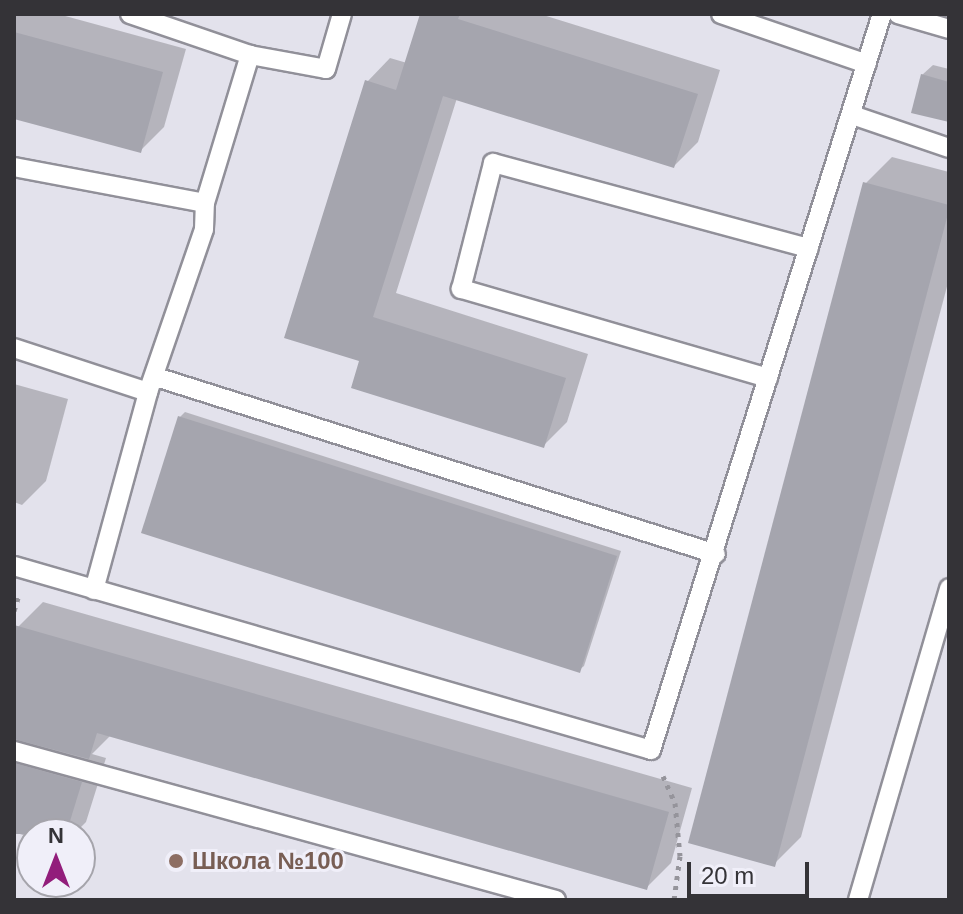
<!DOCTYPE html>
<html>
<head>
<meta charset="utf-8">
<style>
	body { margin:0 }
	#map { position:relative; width:963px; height:914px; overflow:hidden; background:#e3e2ec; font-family:Arial,sans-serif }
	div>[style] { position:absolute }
	.shadow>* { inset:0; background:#0003 }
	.building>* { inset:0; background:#a5a5ae }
	.path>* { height:5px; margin-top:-2.5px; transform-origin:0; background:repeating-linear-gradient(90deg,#95949b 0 4px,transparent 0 10px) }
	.roads { filter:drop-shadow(2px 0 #919099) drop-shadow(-2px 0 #919099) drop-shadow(0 2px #919099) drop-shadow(0 -2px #919099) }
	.service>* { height:18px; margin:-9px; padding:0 9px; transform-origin:9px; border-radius:9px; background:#fff }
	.dots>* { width:22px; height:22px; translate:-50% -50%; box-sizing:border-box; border:4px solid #f0eff9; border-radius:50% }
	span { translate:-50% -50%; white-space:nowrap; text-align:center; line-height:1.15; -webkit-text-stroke:6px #f0eff9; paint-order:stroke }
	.education-label { font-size:24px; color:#785e54; font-weight:700 }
	.left { translate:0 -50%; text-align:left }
	.frame { position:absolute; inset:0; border:16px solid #343337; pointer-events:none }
	.north { position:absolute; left:16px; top:818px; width:80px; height:80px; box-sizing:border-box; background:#f0eff9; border:2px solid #a5a4ab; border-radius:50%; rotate:0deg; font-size:22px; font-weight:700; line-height:32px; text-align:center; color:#343337 }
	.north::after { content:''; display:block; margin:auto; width:28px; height:36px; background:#921d7b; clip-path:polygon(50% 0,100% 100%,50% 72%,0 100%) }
	.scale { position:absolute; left:687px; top:862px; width:122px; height:36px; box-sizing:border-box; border:4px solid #343337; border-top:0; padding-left:10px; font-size:24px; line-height:28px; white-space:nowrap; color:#343337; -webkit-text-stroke:6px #f0eff9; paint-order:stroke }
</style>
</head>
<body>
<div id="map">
	<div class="shadow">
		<div style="clip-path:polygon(14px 14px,58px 14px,186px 49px,164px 127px,140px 151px,14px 117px)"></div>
		<div style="clip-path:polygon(422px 14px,540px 14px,720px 70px,698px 142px,674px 166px,457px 98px,396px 293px,588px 354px,567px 422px,543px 446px,362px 360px,367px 82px,390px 58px,407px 63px)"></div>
		<div style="clip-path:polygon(933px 65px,949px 69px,949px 120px,922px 75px)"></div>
		<div style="clip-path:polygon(892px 157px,949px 172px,949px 279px,801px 837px,774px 864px,865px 184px)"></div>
		<div style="clip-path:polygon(14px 384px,68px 399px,46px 481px,22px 505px,14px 502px)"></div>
		<div style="clip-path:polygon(185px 412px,621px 551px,584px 666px,579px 670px,180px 417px)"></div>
		<div style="clip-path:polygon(43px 602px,692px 788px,671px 863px,646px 888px,111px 735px,92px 754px,106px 758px,86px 822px,74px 834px,32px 838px,14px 832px,14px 641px,18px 627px)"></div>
	</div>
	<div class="building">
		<div style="clip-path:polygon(420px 14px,460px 14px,458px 19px,698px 94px,674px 168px,443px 96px,373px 317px,566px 378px,544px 448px,351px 388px,359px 361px,284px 338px,365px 80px,396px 90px)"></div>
		<div style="clip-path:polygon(14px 32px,163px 72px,141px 153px,14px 119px)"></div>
		<div style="clip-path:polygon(921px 74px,949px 82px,949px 122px,911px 113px)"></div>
		<div style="clip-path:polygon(863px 182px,949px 205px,949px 210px,775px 867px,688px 843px)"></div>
		<div style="clip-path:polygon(178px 416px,617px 556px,580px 673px,141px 533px)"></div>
		<div style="clip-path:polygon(14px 625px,669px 812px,647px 890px,97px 733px,89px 759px,14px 739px)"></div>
		<div style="clip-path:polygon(14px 763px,82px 782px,66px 834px,14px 834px)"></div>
	</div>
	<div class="path">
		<div style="left:14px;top:611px;width:14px;rotate:-73deg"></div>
		<div style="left:663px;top:776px;width:30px;rotate:66deg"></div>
		<div style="left:675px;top:803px;width:53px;rotate:84.6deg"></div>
		<div style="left:680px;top:856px;width:44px;rotate:97.8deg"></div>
	</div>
	<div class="roads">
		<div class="service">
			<div style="left:721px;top:14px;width:154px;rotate:18.9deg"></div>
			<div style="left:898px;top:14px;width:53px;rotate:16.4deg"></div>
			<div style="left:250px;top:55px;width:77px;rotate:10.4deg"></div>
			<div style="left:326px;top:69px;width:57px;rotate:-73.8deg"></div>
			<div style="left:852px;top:115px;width:102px;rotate:18.8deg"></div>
			<div style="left:14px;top:167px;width:194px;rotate:10.7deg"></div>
			<div style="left:14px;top:348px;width:141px;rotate:18.2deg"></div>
			<div style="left:156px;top:377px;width:587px;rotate:17.54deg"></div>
			<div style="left:768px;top:378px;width:320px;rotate:-163.8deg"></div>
			<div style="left:461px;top:289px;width:130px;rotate:-75.7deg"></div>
			<div style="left:493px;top:163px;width:327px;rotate:15.1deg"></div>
			<div style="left:14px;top:566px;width:663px;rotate:16.11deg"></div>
			<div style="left:651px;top:750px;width:771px;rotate:-72.58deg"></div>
			<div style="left:94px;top:590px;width:205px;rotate:-74.7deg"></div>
			<div style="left:148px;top:392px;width:172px;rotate:-71deg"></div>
			<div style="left:204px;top:229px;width:26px;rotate:-88deg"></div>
			<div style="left:205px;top:203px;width:155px;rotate:-73.1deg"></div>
			<div style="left:250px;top:55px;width:127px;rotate:-161.1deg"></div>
			<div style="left:14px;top:751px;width:562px;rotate:15.37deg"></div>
			<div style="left:858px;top:900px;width:325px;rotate:-73.7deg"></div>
		</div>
	</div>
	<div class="dots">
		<div style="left:176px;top:861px;background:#8d6e63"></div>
	</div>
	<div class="education-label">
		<span class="left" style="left:192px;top:861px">Школа №100</span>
	</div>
	<div class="frame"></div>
	<div class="north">N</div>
	<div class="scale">20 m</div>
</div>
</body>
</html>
